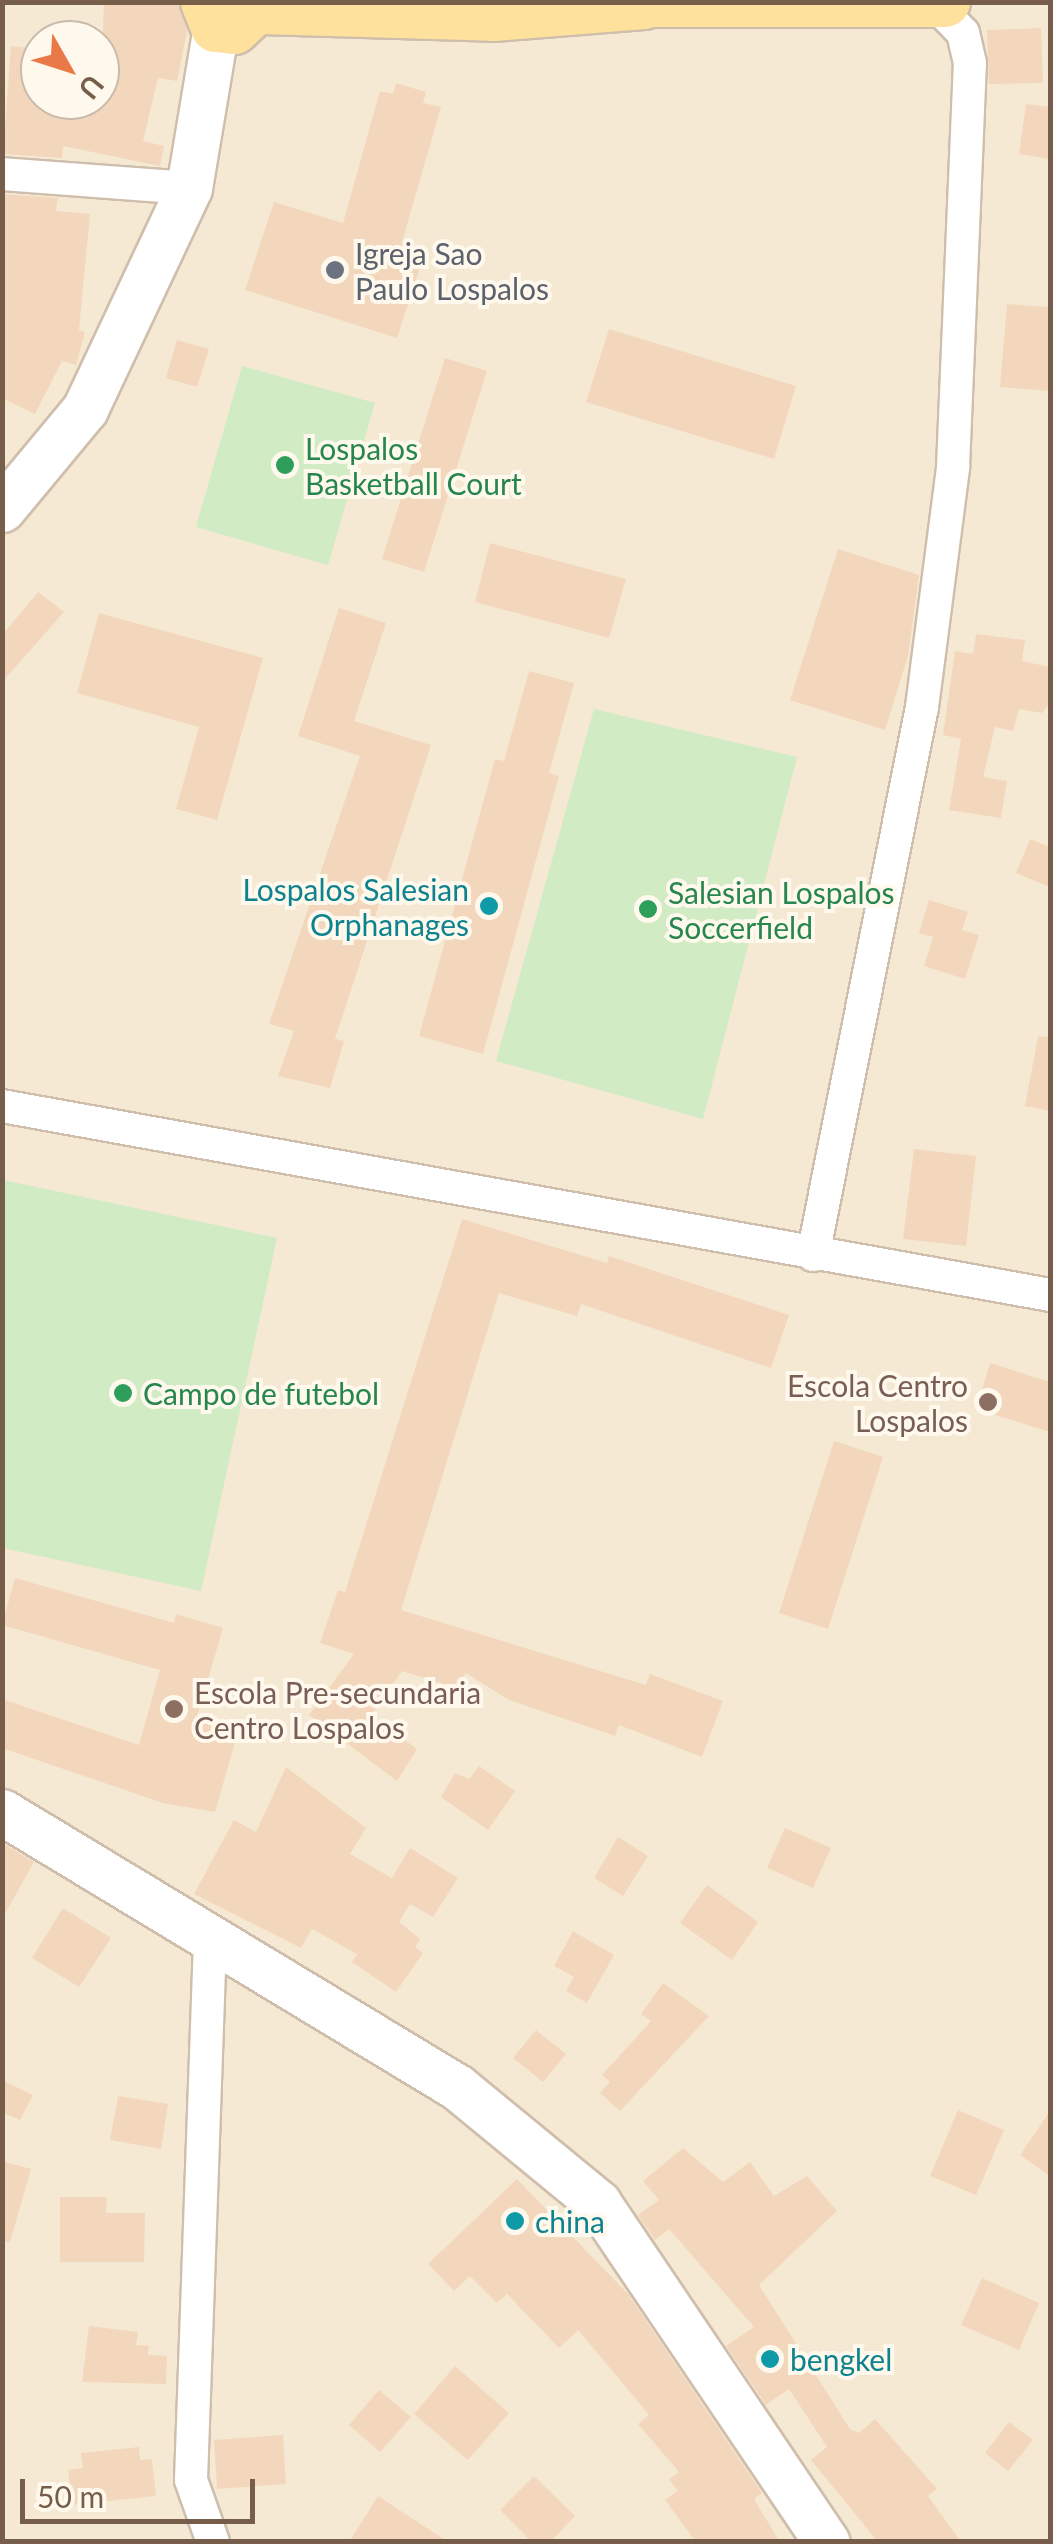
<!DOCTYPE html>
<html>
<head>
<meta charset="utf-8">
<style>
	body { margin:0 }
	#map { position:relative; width:1053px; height:2544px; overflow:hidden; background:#fdf6e6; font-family:Lato,sans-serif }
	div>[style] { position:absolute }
	.residential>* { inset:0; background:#f5e9d4 }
	.green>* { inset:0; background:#d1ebc4 }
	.building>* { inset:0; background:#f3d7bd }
	.roads { filter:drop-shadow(2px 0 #cfbeac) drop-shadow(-2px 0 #cfbeac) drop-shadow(0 2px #cfbeac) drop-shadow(0 -2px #cfbeac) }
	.street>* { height:32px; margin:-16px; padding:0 16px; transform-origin:16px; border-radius:16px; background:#fff }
	.secondary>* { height:45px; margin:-22.5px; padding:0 22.5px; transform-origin:22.5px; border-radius:22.5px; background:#fff }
	.primary>* { height:50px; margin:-25px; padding:0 25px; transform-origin:25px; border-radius:25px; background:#fde19d }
	.dots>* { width:28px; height:28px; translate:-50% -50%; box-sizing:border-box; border:5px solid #fff9ed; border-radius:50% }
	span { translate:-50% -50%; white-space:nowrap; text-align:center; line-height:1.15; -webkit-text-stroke:8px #fff9ed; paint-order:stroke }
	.worship-label { font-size:30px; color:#5b616d }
	.left { translate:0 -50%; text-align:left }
	.leisure-label { font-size:30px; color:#27864d }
	.culture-label { font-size:30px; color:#0d838f }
	.right { translate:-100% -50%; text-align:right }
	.education-label { font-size:30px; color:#785e54 }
	.frame { position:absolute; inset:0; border:5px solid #775e4a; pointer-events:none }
	.north { position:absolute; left:20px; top:20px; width:100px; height:100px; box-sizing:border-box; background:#fff9ed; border:2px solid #c9bbac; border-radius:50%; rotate:129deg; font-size:28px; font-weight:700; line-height:40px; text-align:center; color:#775e4a }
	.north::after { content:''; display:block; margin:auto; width:35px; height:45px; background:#ea7948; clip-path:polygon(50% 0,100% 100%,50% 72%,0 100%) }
	.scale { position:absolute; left:20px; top:2479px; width:235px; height:45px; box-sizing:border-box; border:5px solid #775e4a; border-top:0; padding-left:12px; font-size:30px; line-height:35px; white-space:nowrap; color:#775e4a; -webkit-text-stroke:8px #fff9ed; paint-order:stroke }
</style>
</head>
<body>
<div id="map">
	<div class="residential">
		<div style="clip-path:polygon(evenodd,3px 3px,1050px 3px,1050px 2541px,3px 2541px,3px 3px,40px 40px,100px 40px,100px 100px,40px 100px,40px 40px)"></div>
	</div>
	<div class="green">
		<div style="clip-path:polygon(242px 366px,375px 403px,328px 565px,196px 527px)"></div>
		<div style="clip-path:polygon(594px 709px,797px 757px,703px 1119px,496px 1061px)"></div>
		<div style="clip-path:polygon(3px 1180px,277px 1238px,201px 1591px,3px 1548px)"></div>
	</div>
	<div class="building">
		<div style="clip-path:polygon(104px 2px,178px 2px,187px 31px,177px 81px,158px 78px,143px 141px,164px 146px,160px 166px,63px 146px,62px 158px,3px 154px,11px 46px,40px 49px,40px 100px,100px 100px)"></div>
		<div style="clip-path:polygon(1041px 28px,1043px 83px,989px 84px,987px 30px)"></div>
		<div style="clip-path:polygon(396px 83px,426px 92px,423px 103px,441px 107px,402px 242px,426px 249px,397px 338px,245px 290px,274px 202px,343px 223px,380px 91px,393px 94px)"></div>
		<div style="clip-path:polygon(1026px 104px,1050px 107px,1050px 159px,1019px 154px)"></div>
		<div style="clip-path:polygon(2px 194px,58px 198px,56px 211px,90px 214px,79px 330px,85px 332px,76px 365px,62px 361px,35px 414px,2px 398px)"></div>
		<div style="clip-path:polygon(1007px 304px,1050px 307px,1050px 391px,1000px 387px)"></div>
		<div style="clip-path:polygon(609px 329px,796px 386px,774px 459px,586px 402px)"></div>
		<div style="clip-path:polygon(177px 340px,209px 349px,197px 387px,166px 378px)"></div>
		<div style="clip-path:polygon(445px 358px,487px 371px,424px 572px,382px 559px)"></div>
		<div style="clip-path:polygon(490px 543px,626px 579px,609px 638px,475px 602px)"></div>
		<div style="clip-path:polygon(838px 549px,919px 575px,908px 656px,885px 730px,790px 700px)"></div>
		<div style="clip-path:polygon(38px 592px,64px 612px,2px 682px,2px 635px)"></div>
		<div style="clip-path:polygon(339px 608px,386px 623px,354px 721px,431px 745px,335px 1039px,344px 1041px,330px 1088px,278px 1076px,294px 1031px,269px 1024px,360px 756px,298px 736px)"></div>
		<div style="clip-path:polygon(99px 613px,263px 658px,217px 820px,176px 809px,199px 727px,77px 693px)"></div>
		<div style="clip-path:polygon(976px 634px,1025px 640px,1022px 661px,1050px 667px,1050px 703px,1042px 713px,1019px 709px,1013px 731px,995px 727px,983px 777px,1007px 781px,1001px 818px,949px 810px,961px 739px,943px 735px,955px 651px,973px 654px)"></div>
		<div style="clip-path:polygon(529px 671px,574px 683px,549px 773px,559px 776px,483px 1054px,419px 1036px,495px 759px,504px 761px)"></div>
		<div style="clip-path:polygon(1030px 839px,1050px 847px,1050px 887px,1016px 873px)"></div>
		<div style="clip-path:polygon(929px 900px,968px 912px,962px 930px,979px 935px,965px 979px,924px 966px,933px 937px,919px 933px)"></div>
		<div style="clip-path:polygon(1038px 1036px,1050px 1037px,1050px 1111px,1025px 1106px)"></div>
		<div style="clip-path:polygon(914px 1149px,976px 1156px,966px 1246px,903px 1239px)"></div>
		<div style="clip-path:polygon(462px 1219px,607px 1263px,609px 1256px,789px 1315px,771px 1368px,581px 1304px,577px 1316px,499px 1293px,401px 1610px,646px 1685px,650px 1674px,723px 1701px,702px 1757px,619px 1725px,615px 1736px,509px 1700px,466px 1673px,456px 1688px,402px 1671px,371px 1715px,417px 1749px,397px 1781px,309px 1715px,354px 1654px,320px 1643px,338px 1590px,345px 1592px)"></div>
		<div style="clip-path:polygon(990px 1363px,1050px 1382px,1050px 1432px,976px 1409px)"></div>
		<div style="clip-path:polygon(834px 1441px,883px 1457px,828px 1629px,779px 1613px)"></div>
		<div style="clip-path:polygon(15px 1578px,174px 1623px,176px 1614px,223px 1628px,196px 1720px,238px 1732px,215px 1812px,163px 1803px,2px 1748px,2px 1699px,139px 1745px,160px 1670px,2px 1625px)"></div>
		<div style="clip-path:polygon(479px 1766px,515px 1791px,488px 1830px,441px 1797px,455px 1773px,469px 1779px)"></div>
		<div style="clip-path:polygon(286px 1767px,366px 1828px,350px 1854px,392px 1878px,410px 1848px,458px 1878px,433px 1917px,410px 1904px,399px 1922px,420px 1939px,415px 1947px,423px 1953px,396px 1992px,352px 1962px,357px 1954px,312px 1929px,301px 1948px,194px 1894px,234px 1820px,256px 1832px)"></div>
		<div style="clip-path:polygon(785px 1828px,831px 1848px,813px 1888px,767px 1868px)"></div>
		<div style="clip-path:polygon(618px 1837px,648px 1856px,623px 1896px,594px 1878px)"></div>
		<div style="clip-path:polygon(2px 1843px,34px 1862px,2px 1919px)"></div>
		<div style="clip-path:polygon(707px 1885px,758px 1922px,732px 1960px,680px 1923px)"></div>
		<div style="clip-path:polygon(63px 1908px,111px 1938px,79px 1987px,32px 1958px)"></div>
		<div style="clip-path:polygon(573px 1931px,614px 1955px,587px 2003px,566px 1991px,574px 1977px,554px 1966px)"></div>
		<div style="clip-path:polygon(663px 1983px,709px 2016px,620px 2111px,600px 2093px,610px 2082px,602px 2075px,651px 2021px,641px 2014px)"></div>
		<div style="clip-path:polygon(536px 2030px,566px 2054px,543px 2082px,513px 2058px)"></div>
		<div style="clip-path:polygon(2px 2080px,33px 2095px,20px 2120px,2px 2112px)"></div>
		<div style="clip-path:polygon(118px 2096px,168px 2104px,161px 2149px,110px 2140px)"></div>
		<div style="clip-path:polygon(958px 2110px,1004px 2130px,976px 2195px,930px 2176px)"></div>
		<div style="clip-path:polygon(1050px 2111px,1050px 2176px,1020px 2155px)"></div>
		<div style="clip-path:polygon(683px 2148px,723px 2182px,750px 2162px,774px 2196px,807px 2176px,837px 2211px,759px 2285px,850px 2429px,859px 2433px,875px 2419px,937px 2489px,928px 2496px,961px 2542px,878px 2542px,811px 2460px,827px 2447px,789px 2389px,766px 2405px,726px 2346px,754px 2327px,669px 2229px,655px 2240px,638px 2215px,659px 2200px,643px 2181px)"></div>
		<div style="clip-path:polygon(2px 2161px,31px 2169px,10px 2242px,2px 2241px)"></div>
		<div style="clip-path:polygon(517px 2179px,628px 2294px,762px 2493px,754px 2499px,780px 2542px,696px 2542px,665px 2500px,678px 2491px,669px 2479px,679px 2472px,638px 2424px,649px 2415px,578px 2330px,559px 2348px,507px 2294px,497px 2303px,470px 2276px,454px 2291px,428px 2264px)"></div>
		<div style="clip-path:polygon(60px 2197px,107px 2197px,106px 2213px,145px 2213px,144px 2262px,60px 2262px)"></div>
		<div style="clip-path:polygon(982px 2278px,1039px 2303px,1019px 2350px,961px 2325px)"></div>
		<div style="clip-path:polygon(89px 2326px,138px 2332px,136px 2345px,149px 2346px,148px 2355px,167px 2356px,166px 2384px,82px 2382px)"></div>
		<div style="clip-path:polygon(455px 2366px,509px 2413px,468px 2460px,414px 2414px)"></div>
		<div style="clip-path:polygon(379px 2390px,411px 2417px,380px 2452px,349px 2425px)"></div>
		<div style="clip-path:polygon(1009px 2422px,1033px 2440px,1008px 2471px,985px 2453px)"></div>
		<div style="clip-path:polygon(283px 2435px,286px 2484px,217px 2489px,214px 2440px)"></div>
		<div style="clip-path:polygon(139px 2447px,140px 2460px,152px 2459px,156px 2496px,72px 2505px,68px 2470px,83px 2468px,81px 2453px)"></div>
		<div style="clip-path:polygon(534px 2476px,575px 2516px,550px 2542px,532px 2542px,500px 2510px)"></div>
		<div style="clip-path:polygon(378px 2496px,448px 2542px,349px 2542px)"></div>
	</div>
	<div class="roads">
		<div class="street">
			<div style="left:2px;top:174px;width:188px;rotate:4.3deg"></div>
			<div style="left:2px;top:1106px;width:1065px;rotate:10.22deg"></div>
			<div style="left:813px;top:1255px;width:559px;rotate:-78.75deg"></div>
			<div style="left:922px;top:707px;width:242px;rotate:-82.6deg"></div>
			<div style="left:953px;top:467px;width:404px;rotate:-87.6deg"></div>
			<div style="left:970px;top:63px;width:31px;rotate:-103deg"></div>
			<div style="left:963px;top:33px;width:39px;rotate:-134deg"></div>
			<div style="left:210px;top:1941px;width:539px;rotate:92.02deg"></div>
			<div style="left:191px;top:2480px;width:66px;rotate:70.5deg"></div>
		</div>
		<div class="secondary">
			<div style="left:2px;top:509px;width:130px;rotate:-50.3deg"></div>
			<div style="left:85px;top:409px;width:244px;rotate:-64.8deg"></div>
			<div style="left:189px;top:188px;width:163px;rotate:-80.5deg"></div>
			<div style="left:2px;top:1812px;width:532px;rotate:31.15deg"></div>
			<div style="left:457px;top:2087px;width:183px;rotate:39.4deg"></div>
			<div style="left:598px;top:2203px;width:409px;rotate:56deg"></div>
		</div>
		<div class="primary">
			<div style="left:206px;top:2px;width:27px;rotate:68deg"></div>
			<div style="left:216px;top:27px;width:18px;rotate:6deg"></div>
			<div style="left:234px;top:29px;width:40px;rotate:-43deg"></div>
			<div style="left:626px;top:2px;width:319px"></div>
			<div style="left:261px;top:9px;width:232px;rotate:1.7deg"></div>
			<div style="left:493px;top:16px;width:151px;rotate:-4.5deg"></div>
		</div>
	</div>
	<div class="dots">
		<div style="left:335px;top:270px;background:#6b7280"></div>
		<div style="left:285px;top:465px;background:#2e9e5b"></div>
		<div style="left:489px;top:906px;background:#0f9aa8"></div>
		<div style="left:648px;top:909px;background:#2e9e5b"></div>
		<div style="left:123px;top:1393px;background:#2e9e5b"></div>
		<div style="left:988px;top:1402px;background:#8d6e63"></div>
		<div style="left:174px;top:1709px;background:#8d6e63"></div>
		<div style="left:515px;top:2221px;background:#0f9aa8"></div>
		<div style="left:770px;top:2359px;background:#0f9aa8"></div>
	</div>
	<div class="worship-label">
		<span class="left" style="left:355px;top:270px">Igreja Sao<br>Paulo Lospalos</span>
	</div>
	<div class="leisure-label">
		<span class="left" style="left:305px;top:465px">Lospalos<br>Basketball Court</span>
		<span class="left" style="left:668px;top:909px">Salesian Lospalos<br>Soccerfield</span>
		<span class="left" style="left:143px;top:1393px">Campo de futebol</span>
	</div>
	<div class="culture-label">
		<span class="right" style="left:469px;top:906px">Lospalos Salesian<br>Orphanages</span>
		<span class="left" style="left:535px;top:2221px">china</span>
		<span class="left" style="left:790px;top:2359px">bengkel</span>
	</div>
	<div class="education-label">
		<span class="right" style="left:968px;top:1402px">Escola Centro<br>Lospalos</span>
		<span class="left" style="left:194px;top:1709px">Escola Pre-secundaria<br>Centro Lospalos</span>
	</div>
	<div class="frame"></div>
	<div class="north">U</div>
	<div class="scale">50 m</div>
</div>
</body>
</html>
